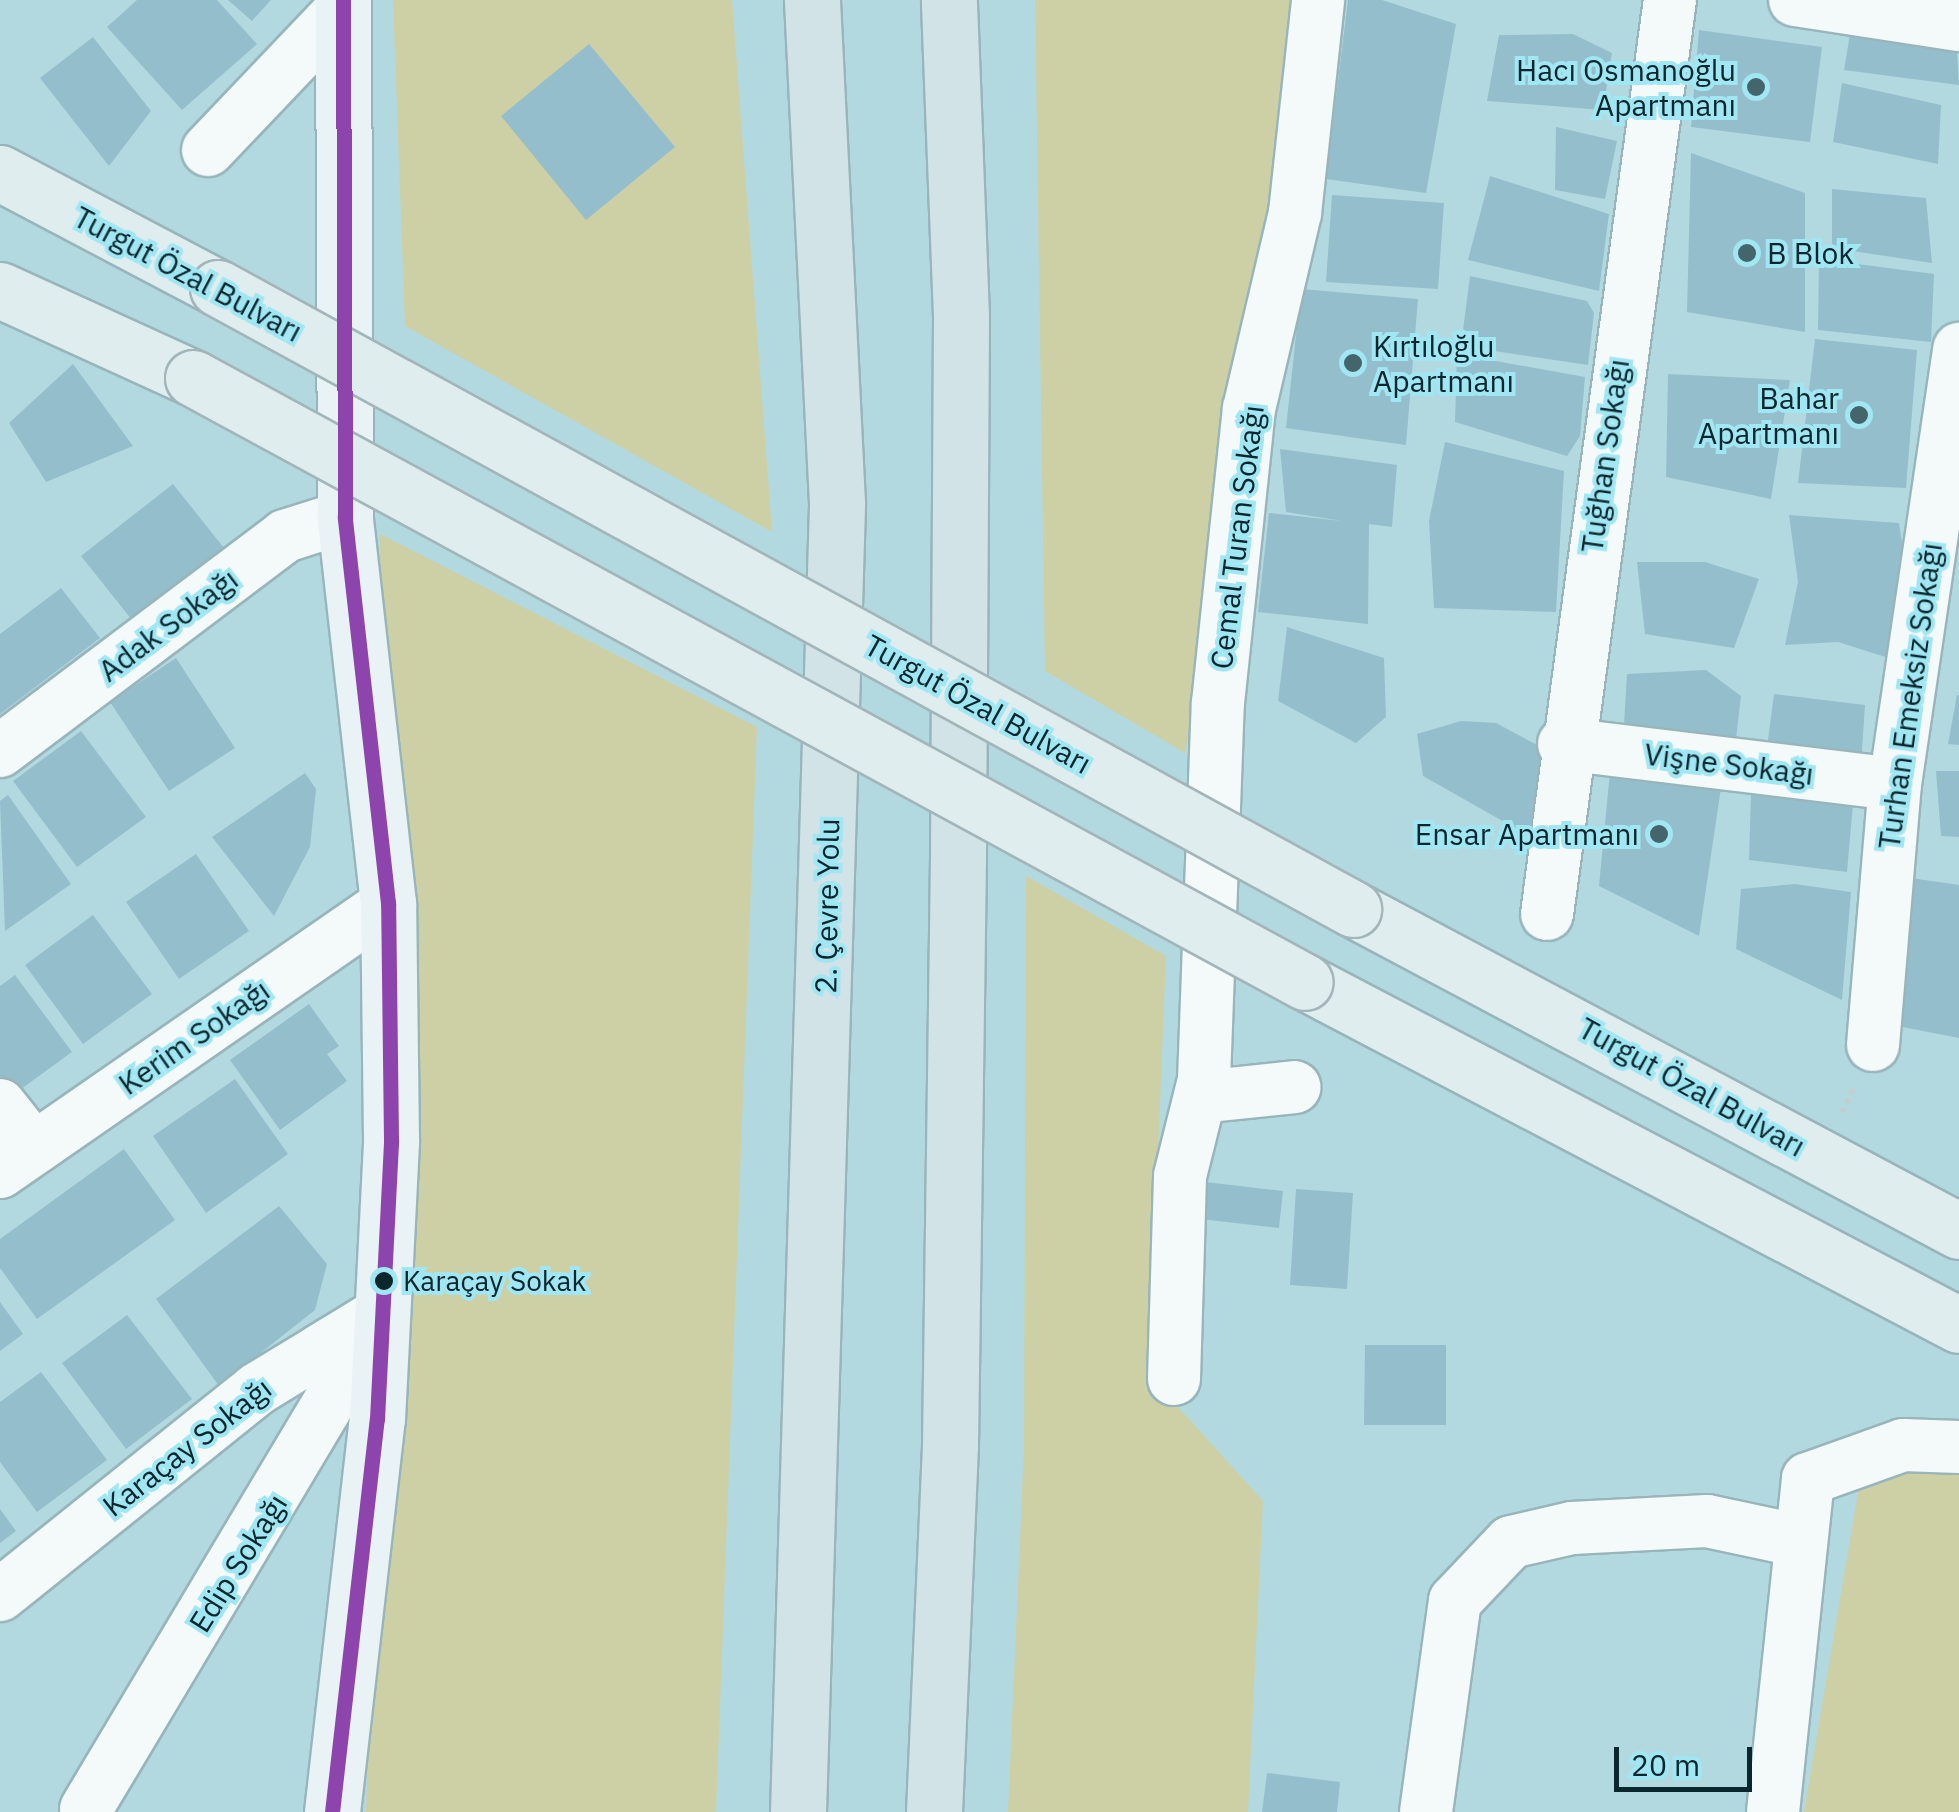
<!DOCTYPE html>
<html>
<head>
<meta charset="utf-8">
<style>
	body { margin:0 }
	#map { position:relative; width:1959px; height:1812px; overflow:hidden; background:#b3d9e0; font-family:"IBM Plex Sans",sans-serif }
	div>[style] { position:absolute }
	.green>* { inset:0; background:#cdcfa4 }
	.building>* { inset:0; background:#95becc }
	.path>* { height:6px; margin-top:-3px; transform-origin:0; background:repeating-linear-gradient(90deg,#c2ced0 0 5px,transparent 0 10px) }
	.roads { filter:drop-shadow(2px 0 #97b5bb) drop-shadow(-2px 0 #97b5bb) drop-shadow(0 2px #97b5bb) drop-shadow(0 -2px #97b5bb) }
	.street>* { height:52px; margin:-26px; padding:0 26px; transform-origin:26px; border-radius:26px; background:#f4f9fa }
	.secondary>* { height:55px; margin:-27.5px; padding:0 27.5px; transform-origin:27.5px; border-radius:27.5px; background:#e9f2f4 }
	.primary>* { height:55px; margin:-27.5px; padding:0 27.5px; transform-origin:27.5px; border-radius:27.5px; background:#dfedef }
	.highway>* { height:55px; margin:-27.5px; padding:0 27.5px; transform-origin:27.5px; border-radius:27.5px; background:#d2e3e7 }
	.bridges { filter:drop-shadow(2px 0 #a2b6ba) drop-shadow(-2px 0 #a2b6ba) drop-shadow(0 2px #a2b6ba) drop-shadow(0 -2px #a2b6ba) }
	.primary-bridge>* { height:55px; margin:-27.5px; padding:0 27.5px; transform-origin:27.5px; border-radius:27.5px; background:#dfedef }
	.bus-1>* { height:15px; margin:-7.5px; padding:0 7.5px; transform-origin:7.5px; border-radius:7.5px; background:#8e44ad }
	.dots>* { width:28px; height:28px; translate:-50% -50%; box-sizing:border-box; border:5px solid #a0e6f3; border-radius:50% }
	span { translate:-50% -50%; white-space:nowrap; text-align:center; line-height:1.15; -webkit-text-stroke:8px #a0e6f3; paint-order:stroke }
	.bus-label { font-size:28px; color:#09272c }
	.left { translate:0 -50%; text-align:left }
	.poi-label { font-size:30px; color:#09272c }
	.right { translate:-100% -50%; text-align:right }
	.street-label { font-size:30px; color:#09272c }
	.scale { position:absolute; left:1614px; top:1747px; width:138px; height:45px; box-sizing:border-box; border:5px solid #09272c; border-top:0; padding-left:12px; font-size:30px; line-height:35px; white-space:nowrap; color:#09272c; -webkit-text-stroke:8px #a0e6f3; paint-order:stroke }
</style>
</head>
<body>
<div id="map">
	<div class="green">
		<div style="clip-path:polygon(393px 0,732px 0,772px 532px,405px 326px)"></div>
		<div style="clip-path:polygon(1035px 0,1309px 0,1185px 753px,1045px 671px)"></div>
		<div style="clip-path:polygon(380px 534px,757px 727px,716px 1812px,366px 1812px,387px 1306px)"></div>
		<div style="clip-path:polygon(1026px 876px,1166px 956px,1149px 1375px,1263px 1501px,1248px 1812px,1008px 1812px,1024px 1448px)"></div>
		<div style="clip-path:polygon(1959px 1466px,1959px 1812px,1804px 1812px,1862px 1469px)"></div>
	</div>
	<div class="building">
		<div style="clip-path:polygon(137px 0,217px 0,257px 44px,182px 110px,107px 27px)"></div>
		<div style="clip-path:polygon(228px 0,271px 0,252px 21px)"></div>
		<div style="clip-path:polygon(1348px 0,1382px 0,1456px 24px,1426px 193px,1326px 179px)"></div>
		<div style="clip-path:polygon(1851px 28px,1956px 37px,1959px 85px,1844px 70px)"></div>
		<div style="clip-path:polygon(1699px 30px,1822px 47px,1810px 142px,1691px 127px)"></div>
		<div style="clip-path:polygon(1573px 34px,1612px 53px,1603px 110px,1487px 101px,1499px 35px)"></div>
		<div style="clip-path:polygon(93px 37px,151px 111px,109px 166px,40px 78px)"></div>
		<div style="clip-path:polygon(589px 44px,675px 147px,586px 220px,501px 116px)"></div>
		<div style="clip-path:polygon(1842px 83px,1941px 105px,1938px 164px,1833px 142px)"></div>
		<div style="clip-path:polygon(1556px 127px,1617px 141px,1605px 199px,1555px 190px)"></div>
		<div style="clip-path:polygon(1691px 153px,1805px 193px,1805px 332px,1687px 312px)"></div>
		<div style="clip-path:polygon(1490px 176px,1609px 214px,1599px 291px,1468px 260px)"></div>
		<div style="clip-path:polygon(1832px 189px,1926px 198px,1932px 263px,1832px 248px)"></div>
		<div style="clip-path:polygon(1332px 195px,1444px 203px,1438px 289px,1326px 282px)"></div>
		<div style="clip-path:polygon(1819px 259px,1934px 274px,1931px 342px,1818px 330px)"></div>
		<div style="clip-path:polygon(1470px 276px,1587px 301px,1594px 313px,1588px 365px,1461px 346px)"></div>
		<div style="clip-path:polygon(1301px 289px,1418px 299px,1406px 445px,1286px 428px)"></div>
		<div style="clip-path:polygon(1815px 339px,1917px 350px,1906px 488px,1798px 483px)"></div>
		<div style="clip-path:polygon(1457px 354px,1585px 377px,1580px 436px,1567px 456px,1455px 422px)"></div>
		<div style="clip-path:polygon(73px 364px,133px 446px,46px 482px,9px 423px)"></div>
		<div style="clip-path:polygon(1668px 374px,1790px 380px,1771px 499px,1666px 477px)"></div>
		<div style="clip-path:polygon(1445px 442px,1564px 471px,1556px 612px,1434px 608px,1429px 521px)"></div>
		<div style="clip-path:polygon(1280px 449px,1397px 465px,1392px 527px,1369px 524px,1368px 624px,1258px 612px,1269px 513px,1342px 521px,1286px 512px)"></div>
		<div style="clip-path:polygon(173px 484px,224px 548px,132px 620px,81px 556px)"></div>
		<div style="clip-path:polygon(1789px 515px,1899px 523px,1909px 590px,1895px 660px,1838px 642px,1785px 645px,1798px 582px)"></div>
		<div style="clip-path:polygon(1637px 562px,1705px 562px,1759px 579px,1734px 648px,1645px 634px)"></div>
		<div style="clip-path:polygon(61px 588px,100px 638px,0 714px,0 634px)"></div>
		<div style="clip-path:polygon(1287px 627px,1384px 658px,1386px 717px,1356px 743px,1278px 701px)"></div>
		<div style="clip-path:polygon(176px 658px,235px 748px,169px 791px,110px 702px)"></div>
		<div style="clip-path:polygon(1706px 670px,1741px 696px,1736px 739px,1624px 724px,1627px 674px)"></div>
		<div style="clip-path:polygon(1774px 694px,1865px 705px,1861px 765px,1766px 755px)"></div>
		<div style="clip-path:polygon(1957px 695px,1959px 695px,1959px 745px,1948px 744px)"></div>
		<div style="clip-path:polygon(1461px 721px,1496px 723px,1558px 756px,1538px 841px,1423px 776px,1417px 734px)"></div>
		<div style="clip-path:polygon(81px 731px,146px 817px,77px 867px,13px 781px)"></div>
		<div style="clip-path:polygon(1611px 761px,1722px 781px,1699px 936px,1599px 886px)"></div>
		<div style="clip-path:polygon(1936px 771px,1959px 771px,1959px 837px,1941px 836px)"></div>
		<div style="clip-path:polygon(305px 773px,316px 789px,310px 847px,274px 916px,212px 837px)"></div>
		<div style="clip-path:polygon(1751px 794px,1853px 804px,1847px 872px,1749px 860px)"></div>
		<div style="clip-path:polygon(8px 795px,71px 884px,5px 931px,0 801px)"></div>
		<div style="clip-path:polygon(196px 854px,249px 931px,179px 979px,126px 902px)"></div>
		<div style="clip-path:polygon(1904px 877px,1959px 885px,1959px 1038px,1887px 1024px)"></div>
		<div style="clip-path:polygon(1795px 884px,1851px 892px,1842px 1000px,1736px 949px,1741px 889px)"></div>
		<div style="clip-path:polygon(93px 915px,152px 994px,83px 1044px,25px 965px)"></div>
		<div style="clip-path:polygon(15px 975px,72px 1052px,10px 1097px,0 1083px,0 986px)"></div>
		<div style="clip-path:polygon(309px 1004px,339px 1046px,327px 1054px,347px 1081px,280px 1130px,230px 1060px)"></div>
		<div style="clip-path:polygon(235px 1079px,288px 1154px,206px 1213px,153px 1136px)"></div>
		<div style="clip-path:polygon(124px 1149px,175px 1220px,37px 1319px,0 1268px,0 1239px)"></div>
		<div style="clip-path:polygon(1196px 1181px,1283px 1191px,1279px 1228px,1192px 1218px)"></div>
		<div style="clip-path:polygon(1296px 1189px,1353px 1193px,1347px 1289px,1290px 1285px)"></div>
		<div style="clip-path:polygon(279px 1206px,327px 1264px,315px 1310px,219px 1386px,156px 1299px)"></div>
		<div style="clip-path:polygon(0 1302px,23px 1334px,0 1351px)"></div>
		<div style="clip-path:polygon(127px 1315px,192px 1399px,126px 1449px,62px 1363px)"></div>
		<div style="clip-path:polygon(1365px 1345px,1446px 1345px,1446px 1425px,1364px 1425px)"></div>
		<div style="clip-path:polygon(41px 1372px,107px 1460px,37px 1512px,0 1462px,0 1402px)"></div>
		<div style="clip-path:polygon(0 1509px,16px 1531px,0 1543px)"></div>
		<div style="clip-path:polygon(1267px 1773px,1340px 1782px,1337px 1812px,1262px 1812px)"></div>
	</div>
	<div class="path">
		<div style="left:1842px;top:1112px;width:28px;rotate:-64deg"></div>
	</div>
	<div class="roads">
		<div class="street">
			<div style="left:1795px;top:0;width:166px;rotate:8.7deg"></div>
			<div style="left:208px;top:150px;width:197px;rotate:-46.4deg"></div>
			<div style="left:1564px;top:744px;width:333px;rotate:6.9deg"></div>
			<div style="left:0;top:751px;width:357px;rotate:-37deg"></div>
			<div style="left:285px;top:536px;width:63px;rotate:-17.6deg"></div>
			<div style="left:1547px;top:914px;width:922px;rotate:-82.34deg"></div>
			<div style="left:1873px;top:1045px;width:262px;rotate:-85.2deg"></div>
			<div style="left:1895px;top:784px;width:440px;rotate:-81.6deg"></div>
			<div style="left:1204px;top:1080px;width:17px;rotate:69deg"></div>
			<div style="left:1210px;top:1096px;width:85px;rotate:-6deg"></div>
			<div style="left:0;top:1105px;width:55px;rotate:51.7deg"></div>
			<div style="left:0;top:1172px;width:472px;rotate:-34.7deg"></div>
			<div style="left:1174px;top:1379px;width:203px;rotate:-88.3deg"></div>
			<div style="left:1180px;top:1176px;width:99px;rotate:-76deg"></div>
			<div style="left:1204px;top:1080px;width:377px;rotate:-87.9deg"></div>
			<div style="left:1218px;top:703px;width:296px;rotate:-84deg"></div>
			<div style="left:1249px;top:409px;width:201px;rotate:-76.8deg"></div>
			<div style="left:1295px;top:213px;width:214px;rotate:-83.8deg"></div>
			<div style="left:0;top:1595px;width:329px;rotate:-38.7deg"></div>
			<div style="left:257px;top:1389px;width:144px;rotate:-31.4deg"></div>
			<div style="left:86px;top:1809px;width:579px;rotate:-59.14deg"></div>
			<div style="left:1426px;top:1812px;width:213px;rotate:-82.2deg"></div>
			<div style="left:1455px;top:1601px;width:81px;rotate:-46.5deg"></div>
			<div style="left:1511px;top:1542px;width:63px;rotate:-12.9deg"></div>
			<div style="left:1572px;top:1528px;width:135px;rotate:-3deg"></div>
			<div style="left:1707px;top:1521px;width:96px;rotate:12deg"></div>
			<div style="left:1773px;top:1812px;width:335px;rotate:-84deg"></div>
			<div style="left:1808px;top:1479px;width:101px;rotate:-19.7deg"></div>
			<div style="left:1903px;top:1445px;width:56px;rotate:2deg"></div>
		</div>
		<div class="secondary">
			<div style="left:332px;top:1812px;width:396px;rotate:-83.5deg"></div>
			<div style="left:377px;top:1419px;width:280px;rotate:-87.1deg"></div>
			<div style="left:391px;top:1139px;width:236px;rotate:-90.7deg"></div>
			<div style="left:388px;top:903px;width:388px;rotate:-96.4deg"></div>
			<div style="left:345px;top:517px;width:517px;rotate:-90.22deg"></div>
		</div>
		<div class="primary">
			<div style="left:0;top:173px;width:246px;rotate:27.8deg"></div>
			<div style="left:0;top:290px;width:212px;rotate:24.5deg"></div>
			<div style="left:1353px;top:909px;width:686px;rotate:27.98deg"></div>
			<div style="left:1305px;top:982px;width:738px;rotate:27.68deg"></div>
		</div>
		<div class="highway">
			<div style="left:798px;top:1812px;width:1310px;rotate:-88.29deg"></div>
			<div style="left:837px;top:503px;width:504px;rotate:-92.85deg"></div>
			<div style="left:934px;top:1812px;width:367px;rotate:-87.5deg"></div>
			<div style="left:950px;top:1445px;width:590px;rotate:-89.22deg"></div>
			<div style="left:958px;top:855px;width:539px;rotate:-89.68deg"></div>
			<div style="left:961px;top:316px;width:316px;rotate:-92.2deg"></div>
		</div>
	</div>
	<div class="bridges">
		<div class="primary-bridge">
			<div style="left:218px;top:288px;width:1294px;rotate:28.68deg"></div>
			<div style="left:193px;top:378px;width:1265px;rotate:28.51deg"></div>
		</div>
	</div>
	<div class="bus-1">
		<div style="left:332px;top:1812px;width:396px;rotate:-83.5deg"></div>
		<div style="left:377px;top:1419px;width:280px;rotate:-87.1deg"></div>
		<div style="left:391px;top:1139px;width:236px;rotate:-90.7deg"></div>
		<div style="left:388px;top:903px;width:388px;rotate:-96.4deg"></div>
		<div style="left:345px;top:517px;width:517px;rotate:-90.22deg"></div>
	</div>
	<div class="dots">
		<div style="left:1756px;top:87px;background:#44656b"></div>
		<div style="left:1747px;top:253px;background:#44656b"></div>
		<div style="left:1353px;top:363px;background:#44656b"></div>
		<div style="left:1859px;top:415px;background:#44656b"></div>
		<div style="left:1659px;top:834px;background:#44656b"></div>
		<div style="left:384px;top:1281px;background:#09272c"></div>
	</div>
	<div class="bus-label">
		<span class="left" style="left:403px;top:1281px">Karaçay Sokak</span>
	</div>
	<div class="poi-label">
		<span class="right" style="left:1736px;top:87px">Hacı Osmanoğlu<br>Apartmanı</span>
		<span class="left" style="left:1767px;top:253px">B Blok</span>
		<span class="left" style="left:1373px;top:363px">Kırtıloğlu<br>Apartmanı</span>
		<span class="right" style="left:1839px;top:415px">Bahar<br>Apartmanı</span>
		<span class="right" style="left:1639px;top:834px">Ensar Apartmanı</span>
	</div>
	<div class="street-label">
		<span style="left:188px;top:274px;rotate:28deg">Turgut Özal Bulvarı</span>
		<span style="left:1605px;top:456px;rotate:-82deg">Tuğhan Sokağı</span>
		<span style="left:1237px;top:537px;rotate:-83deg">Cemal Turan Sokağı</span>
		<span style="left:168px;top:625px;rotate:-37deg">Adak Sokağı</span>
		<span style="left:1910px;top:696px;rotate:-82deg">Turhan Emeksiz Sokağı</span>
		<span style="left:978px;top:704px;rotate:29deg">Turgut Özal Bulvarı</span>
		<span style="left:1729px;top:764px;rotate:7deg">Vişne Sokağı</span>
		<span style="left:827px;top:906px;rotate:-89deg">2. Çevre Yolu</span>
		<span style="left:194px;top:1037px;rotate:-35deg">Kerim Sokağı</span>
		<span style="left:1692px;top:1087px;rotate:29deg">Turgut Özal Bulvarı</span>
		<span style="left:187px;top:1447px;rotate:-38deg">Karaçay Sokağı</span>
		<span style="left:238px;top:1563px;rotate:-58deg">Edip Sokağı</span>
	</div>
	<div class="scale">20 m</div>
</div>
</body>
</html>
